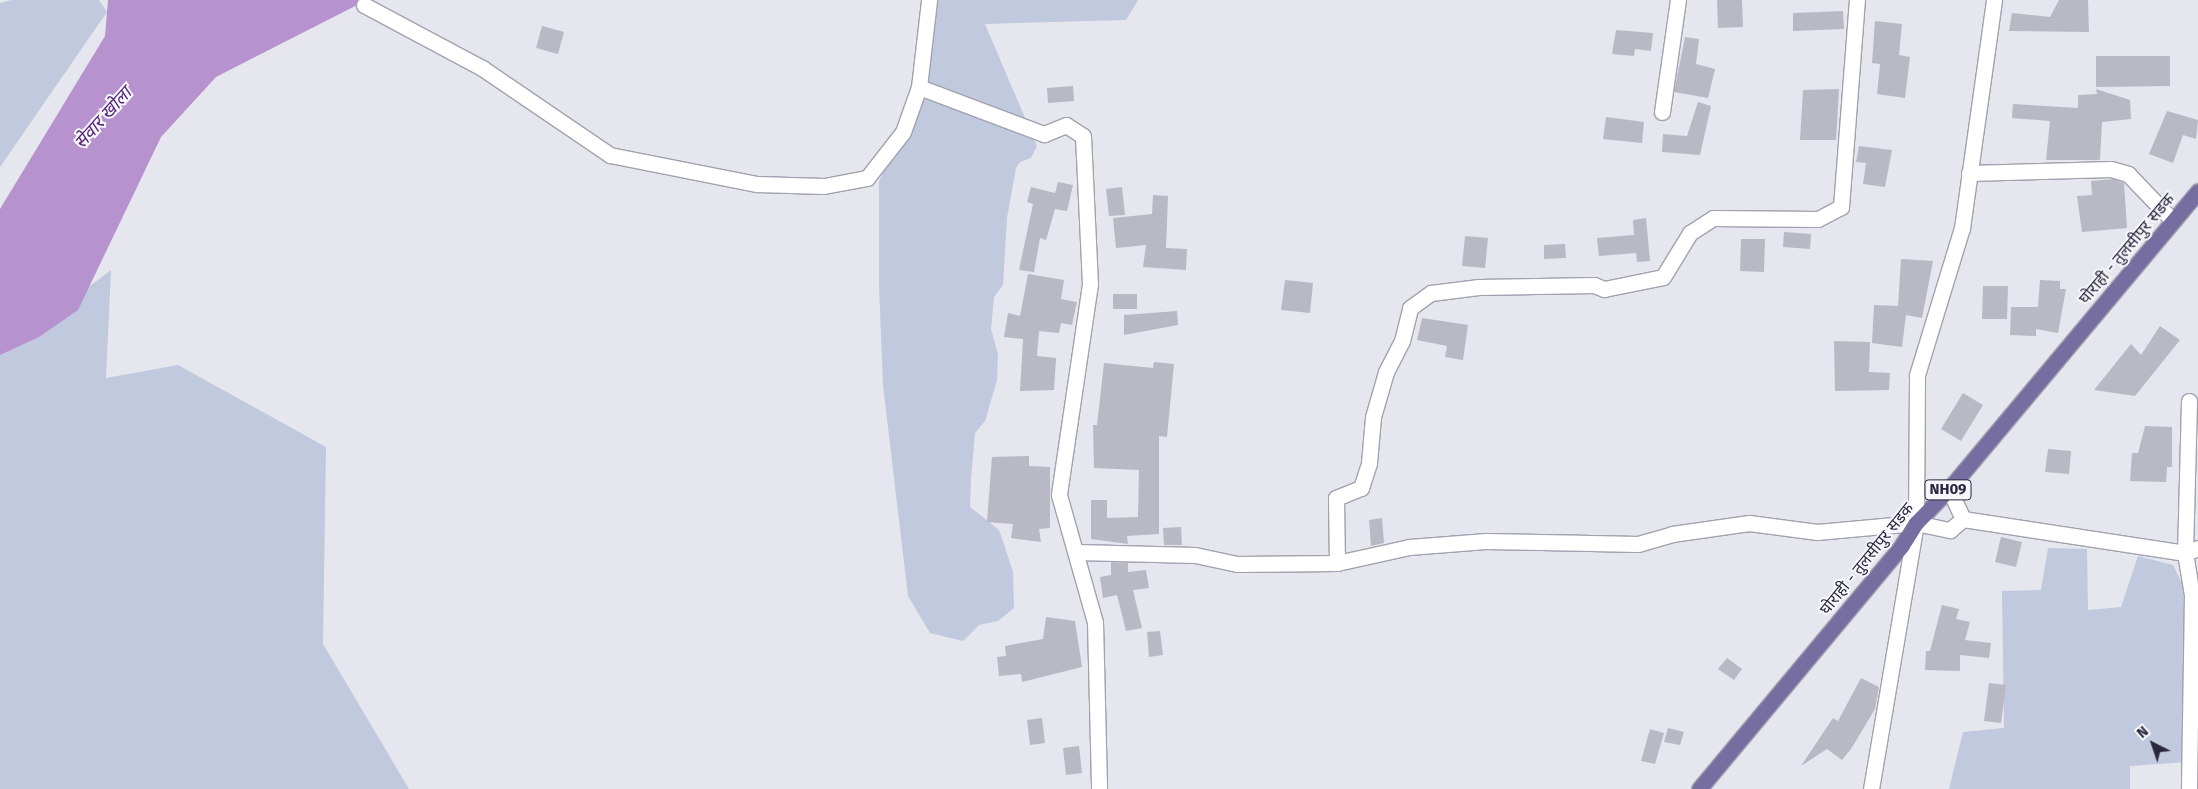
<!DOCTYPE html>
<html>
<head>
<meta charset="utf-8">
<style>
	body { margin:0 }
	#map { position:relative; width:2198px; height:789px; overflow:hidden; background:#e6e6ee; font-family:"Fira Sans","Noto Sans Devanagari",sans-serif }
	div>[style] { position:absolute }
	.green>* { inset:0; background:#c0c9dd }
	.water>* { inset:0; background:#b692cf }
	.building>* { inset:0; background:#b9b8c5 }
	.roads { filter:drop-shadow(1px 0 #a2a1af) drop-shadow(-1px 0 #a2a1af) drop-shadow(0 1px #a2a1af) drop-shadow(0 -1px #a2a1af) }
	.minor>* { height:15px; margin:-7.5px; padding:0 7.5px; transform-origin:7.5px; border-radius:7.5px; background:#fff }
	.major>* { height:15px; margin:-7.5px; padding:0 7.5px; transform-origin:7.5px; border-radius:7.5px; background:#766da0 }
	span { translate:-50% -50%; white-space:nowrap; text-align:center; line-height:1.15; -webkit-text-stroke:4px #f6f7fa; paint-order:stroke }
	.shield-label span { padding:1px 4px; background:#f6f7fa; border:1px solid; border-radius:4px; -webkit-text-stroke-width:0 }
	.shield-label { font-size:15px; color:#2a263f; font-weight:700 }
	.street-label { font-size:16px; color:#2a263f }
	.water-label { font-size:18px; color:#562378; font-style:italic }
	.north { position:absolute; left:2128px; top:719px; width:50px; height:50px; -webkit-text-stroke:4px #f6f7fa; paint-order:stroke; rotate:319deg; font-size:14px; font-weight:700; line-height:20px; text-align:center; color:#2a263f }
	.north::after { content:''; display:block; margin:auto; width:18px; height:22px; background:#2a263f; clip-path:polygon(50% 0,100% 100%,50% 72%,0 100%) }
</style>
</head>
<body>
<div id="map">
	<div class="green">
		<div style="clip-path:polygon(12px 0,99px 0,107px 12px,0 167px,0 3px)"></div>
		<div style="clip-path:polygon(937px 0,1138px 0,1126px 20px,985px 24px,1037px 146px,1031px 158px,1020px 162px,1016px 168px,1007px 218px,1003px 285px,994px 297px,991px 329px,998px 354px,997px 380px,985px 421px,975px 433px,971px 478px,970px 507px,999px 530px,1005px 547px,1013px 572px,1014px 608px,998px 621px,979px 625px,963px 641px,930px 633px,908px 596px,883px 385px,879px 286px,879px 181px,921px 93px)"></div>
		<div style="clip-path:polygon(111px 270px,106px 378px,178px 365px,326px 447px,323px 644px,409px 789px,0 789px,0 354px)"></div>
		<div style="clip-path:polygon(2048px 548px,2087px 549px,2088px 610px,2121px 607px,2138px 556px,2173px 565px,2188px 596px,2186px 762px,2130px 766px,2130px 789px,1949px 789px,1963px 732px,2004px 728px,2002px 591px,2041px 590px)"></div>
	</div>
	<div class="water">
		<div style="clip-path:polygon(108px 0,367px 0,216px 77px,161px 137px,78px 310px,39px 337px,0 355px,0 209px,105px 36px)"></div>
	</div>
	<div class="building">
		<div style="clip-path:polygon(1717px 0,1742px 0,1743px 27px,1718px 28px)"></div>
		<div style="clip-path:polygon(2059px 0,2088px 0,2089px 32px,2009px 31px,2012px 13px,2050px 17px)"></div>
		<div style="clip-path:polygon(1843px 11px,1844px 29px,1793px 31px,1793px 13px)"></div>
		<div style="clip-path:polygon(1875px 21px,1902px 24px,1899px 55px,1910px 57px,1905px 98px,1877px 94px,1880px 64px,1872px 63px)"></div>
		<div style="clip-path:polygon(542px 26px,564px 32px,558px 54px,536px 48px)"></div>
		<div style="clip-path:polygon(1616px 30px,1653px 33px,1651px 51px,1635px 49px,1634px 56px,1612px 54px)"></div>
		<div style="clip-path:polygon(1685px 37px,1699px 39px,1696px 64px,1715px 69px,1708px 98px,1674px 92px)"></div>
		<div style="clip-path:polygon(2096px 56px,2170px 56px,2170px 86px,2096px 87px)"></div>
		<div style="clip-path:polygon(1073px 86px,1074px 101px,1048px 103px,1047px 88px)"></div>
		<div style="clip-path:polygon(1839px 89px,1836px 140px,1800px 140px,1803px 90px)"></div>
		<div style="clip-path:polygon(2096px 89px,2130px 100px,2131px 119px,2102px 122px,2100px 160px,2046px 160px,2050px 121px,2012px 118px,2013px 104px,2078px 108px,2078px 95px,2097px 94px)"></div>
		<div style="clip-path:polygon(1698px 102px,1711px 106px,1700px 155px,1662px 152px,1663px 134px,1687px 136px)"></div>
		<div style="clip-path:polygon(2167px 111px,2198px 120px,2196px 139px,2183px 135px,2173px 163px,2149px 154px)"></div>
		<div style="clip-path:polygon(1606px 117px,1644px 122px,1642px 143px,1603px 139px)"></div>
		<div style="clip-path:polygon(1859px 146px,1892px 150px,1885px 187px,1863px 184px,1866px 163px,1856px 162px)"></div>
		<div style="clip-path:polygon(2113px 179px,2124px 183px,2127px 228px,2082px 232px,2077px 196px,2092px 195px,2091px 181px)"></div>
		<div style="clip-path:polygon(1058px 182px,1073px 185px,1067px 211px,1055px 209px,1046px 240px,1040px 238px,1034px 272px,1019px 270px,1033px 204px,1027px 202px,1031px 187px,1055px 193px)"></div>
		<div style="clip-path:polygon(1122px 187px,1125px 215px,1109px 216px,1106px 189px)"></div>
		<div style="clip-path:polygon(1153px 195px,1168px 196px,1166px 248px,1187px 249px,1186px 270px,1143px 267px,1146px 245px,1116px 248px,1113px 218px,1152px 214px)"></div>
		<div style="clip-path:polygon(1646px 218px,1650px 261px,1637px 262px,1636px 253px,1599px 256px,1597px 238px,1634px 235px,1633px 220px)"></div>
		<div style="clip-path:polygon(1784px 232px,1811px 234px,1810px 249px,1783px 247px)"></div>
		<div style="clip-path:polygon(1465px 236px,1488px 238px,1485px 268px,1462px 266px)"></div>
		<div style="clip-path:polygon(1741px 239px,1765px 239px,1764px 272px,1740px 271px)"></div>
		<div style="clip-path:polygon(1565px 244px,1566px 258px,1544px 259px,1544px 245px)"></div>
		<div style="clip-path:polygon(1901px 259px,1933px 261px,1922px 318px,1906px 315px,1902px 347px,1872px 343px,1874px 305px,1898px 306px)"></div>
		<div style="clip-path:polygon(1028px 274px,1064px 280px,1061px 299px,1077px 302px,1072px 325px,1061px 323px,1059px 333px,1039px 331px,1037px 356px,1056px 358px,1054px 390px,1020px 391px,1023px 339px,1004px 337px,1008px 313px,1020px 316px)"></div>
		<div style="clip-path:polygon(1285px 280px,1313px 283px,1310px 313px,1281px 310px)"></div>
		<div style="clip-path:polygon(2040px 280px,2060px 281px,2060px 289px,2066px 289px,2058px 333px,2036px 329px,2036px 336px,2010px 335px,2011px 307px,2038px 307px)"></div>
		<div style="clip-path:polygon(1983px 286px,2008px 286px,2007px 319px,1982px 319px)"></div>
		<div style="clip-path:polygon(1113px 294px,1137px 294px,1137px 309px,1113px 309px)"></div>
		<div style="clip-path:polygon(1177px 311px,1178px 325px,1124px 335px,1124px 315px)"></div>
		<div style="clip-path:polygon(1422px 318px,1468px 325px,1463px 360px,1445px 357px,1447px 346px,1417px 340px)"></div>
		<div style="clip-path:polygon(2160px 326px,2180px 340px,2135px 396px,2094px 390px,2131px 344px,2141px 355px)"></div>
		<div style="clip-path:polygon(1834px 341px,1870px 342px,1869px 372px,1890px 373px,1889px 390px,1835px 391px)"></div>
		<div style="clip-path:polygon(1154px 362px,1174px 364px,1167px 437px,1159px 436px,1159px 534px,1127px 536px,1128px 544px,1091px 539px,1091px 500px,1107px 500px,1107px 518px,1138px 517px,1139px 470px,1094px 468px,1093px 425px,1097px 425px,1104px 363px,1153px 368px)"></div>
		<div style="clip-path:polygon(1963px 393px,1983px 405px,1961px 441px,1941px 429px)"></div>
		<div style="clip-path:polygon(2145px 426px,2172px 427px,2172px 467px,2167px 467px,2166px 482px,2130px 481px,2132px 453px,2138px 453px)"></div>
		<div style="clip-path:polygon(2048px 449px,2071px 451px,2069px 474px,2045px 472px)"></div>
		<div style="clip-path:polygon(1029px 456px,1029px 466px,1050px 467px,1050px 528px,1039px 529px,1041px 542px,1011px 538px,1013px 524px,987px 522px,992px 457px)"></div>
		<div style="clip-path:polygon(1382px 518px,1384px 543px,1371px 546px,1369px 520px)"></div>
		<div style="clip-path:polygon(1181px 527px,1182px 545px,1164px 545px,1163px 528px)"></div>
		<div style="clip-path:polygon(2001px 537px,2022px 542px,2016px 567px,1995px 562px)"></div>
		<div style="clip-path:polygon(1111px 562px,1128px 563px,1128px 572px,1146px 570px,1149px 588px,1133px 590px,1142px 628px,1126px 631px,1117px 595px,1103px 598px,1100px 577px,1111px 575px)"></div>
		<div style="clip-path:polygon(1942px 605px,1959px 609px,1956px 619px,1970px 622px,1965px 640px,1991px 643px,1989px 658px,1960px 655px,1960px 671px,1925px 670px,1926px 651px,1930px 651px)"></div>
		<div style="clip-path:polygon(1046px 617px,1075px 621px,1082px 667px,1022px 682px,1021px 674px,999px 676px,997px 657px,1006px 656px,1005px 646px,1043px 639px)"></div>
		<div style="clip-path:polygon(1160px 631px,1163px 655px,1149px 657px,1147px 632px)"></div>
		<div style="clip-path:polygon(1727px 658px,1742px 669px,1734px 680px,1718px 669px)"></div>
		<div style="clip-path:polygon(1861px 678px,1879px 687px,1875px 709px,1851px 749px,1842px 760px,1827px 749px,1801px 766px,1833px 718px,1838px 721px)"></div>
		<div style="clip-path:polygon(1989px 683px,2006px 685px,2001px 723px,1984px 721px)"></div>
		<div style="clip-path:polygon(1042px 718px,1045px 743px,1030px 745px,1027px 720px)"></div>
		<div style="clip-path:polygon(1668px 728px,1684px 732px,1680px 745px,1664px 742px)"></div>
		<div style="clip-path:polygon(1650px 729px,1664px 733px,1655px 764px,1641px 761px)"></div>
		<div style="clip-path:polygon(1079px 746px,1082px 773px,1066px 775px,1063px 748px)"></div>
	</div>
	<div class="roads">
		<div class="minor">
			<div style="left:364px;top:5px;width:134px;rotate:28.1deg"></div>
			<div style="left:482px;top:68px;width:155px;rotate:34.2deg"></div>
			<div style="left:610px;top:155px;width:150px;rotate:11.2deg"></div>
			<div style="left:757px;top:184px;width:67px;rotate:1.7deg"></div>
			<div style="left:824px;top:186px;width:44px;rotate:-10.5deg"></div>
			<div style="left:867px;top:178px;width:58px;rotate:-52deg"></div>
			<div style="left:903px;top:132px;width:48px;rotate:-70.4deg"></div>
			<div style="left:919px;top:87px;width:88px;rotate:-83.4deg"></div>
			<div style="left:919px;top:87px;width:134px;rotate:20.6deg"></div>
			<div style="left:1044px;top:134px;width:24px;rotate:-22deg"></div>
			<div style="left:1066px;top:125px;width:20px;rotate:33deg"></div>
			<div style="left:1083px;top:136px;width:148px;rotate:87.3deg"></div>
			<div style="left:1090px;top:284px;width:213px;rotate:98.4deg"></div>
			<div style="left:1059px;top:495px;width:132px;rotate:74.2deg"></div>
			<div style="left:1095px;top:622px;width:167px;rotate:88.6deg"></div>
			<div style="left:1662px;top:112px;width:113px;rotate:-81.9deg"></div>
			<div style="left:1969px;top:173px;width:142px;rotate:-1.6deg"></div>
			<div style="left:2111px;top:169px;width:18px;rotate:16deg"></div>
			<div style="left:2128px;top:174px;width:65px;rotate:46.2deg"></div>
			<div style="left:2189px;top:401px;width:152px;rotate:91.5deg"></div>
			<div style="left:2185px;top:553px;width:14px;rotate:-21deg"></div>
			<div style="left:1963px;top:519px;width:225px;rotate:8.7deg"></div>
			<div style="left:2185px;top:553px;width:43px;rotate:80.5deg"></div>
			<div style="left:2192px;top:595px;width:194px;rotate:90.9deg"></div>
			<div style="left:1077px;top:552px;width:118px;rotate:1.5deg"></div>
			<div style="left:1195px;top:555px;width:43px;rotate:12.1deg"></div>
			<div style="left:1237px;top:564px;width:100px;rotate:-0.6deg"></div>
			<div style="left:1337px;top:563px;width:74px;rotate:-12.5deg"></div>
			<div style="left:1409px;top:547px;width:77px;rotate:-4.5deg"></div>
			<div style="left:1486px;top:541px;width:152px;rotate:1.1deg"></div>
			<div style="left:1638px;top:544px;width:35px;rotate:-16deg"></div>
			<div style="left:1672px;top:534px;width:78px;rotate:-8.1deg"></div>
			<div style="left:1749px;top:523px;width:69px;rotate:7.5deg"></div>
			<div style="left:1817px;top:532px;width:99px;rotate:-5.2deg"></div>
			<div style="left:1916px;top:523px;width:35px;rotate:12deg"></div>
			<div style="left:1950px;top:530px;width:17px;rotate:-40deg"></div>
			<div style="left:1963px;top:519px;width:33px;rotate:-115deg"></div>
			<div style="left:1337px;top:563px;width:65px;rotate:-90.9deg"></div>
			<div style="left:1336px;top:498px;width:27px;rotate:-22deg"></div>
			<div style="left:1361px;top:488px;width:26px;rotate:-72deg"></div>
			<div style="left:1369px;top:463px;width:46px;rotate:-85deg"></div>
			<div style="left:1373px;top:417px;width:47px;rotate:-73.9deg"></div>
			<div style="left:1386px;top:372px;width:35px;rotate:-63deg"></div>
			<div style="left:1402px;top:341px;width:34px;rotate:-76deg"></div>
			<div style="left:1410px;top:308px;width:26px;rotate:-36deg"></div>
			<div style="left:1431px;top:293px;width:48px;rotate:-7.1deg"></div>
			<div style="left:1479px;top:287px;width:115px;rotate:-1deg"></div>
			<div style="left:1594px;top:285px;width:11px;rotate:22deg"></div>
			<div style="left:1604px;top:289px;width:60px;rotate:-11.5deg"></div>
			<div style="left:1663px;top:277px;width:52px;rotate:-58.5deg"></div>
			<div style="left:1690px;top:233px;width:27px;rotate:-33deg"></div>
			<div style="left:1713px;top:218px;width:105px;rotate:0.5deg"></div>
			<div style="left:1818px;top:219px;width:26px;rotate:-28deg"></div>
			<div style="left:1841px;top:207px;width:208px;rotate:-85.6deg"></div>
			<div style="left:1871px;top:789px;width:270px;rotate:-80.4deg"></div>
			<div style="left:1916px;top:523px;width:148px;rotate:-89.6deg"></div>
			<div style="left:1917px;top:375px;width:154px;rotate:-73deg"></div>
			<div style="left:1962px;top:228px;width:230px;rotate:-82deg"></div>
		</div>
		<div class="major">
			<div style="left:1699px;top:789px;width:317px;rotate:-50.2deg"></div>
			<div style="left:1902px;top:545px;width:26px;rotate:-58deg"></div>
			<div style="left:1916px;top:523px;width:47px;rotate:-45.9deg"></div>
			<div style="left:1949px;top:489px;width:388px;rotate:-50.1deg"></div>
		</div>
	</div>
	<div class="shield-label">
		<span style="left:1948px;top:490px">NH09</span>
	</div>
	<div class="street-label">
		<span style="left:2127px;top:249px;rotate:-50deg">घोराही - तुलसीपुर सडक</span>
		<span style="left:1867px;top:559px;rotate:-51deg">घोराही - तुलसीपुर सडक</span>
	</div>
	<div class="water-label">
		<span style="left:103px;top:118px;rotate:-48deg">सेवार खोला</span>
	</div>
	<div class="north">N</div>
</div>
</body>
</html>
